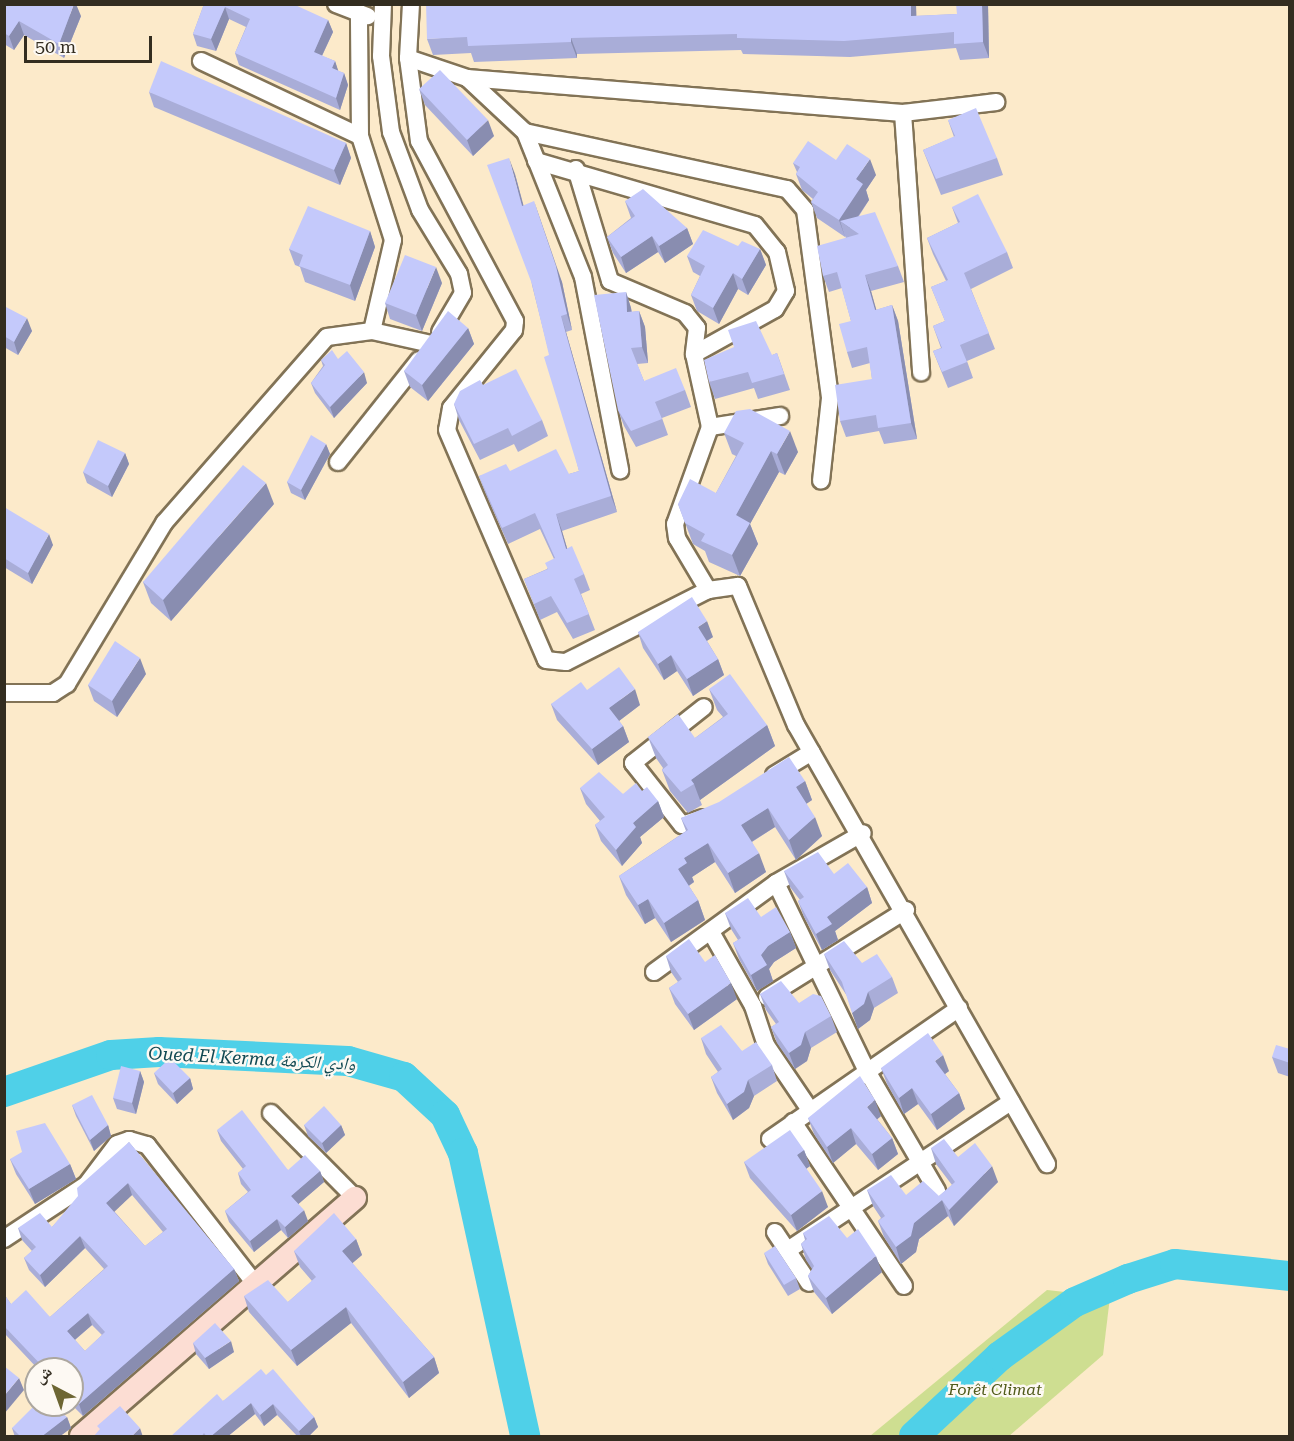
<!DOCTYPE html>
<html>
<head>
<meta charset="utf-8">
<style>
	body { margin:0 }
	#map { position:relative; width:1294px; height:1441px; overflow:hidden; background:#fceaca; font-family:"Roboto Serif","Noto Naskh Arabic",serif }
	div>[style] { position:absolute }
	.green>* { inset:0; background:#cede91 }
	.river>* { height:30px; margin:-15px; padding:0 15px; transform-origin:15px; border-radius:15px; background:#4fd0e8 }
	.roads { filter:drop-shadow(2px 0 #827356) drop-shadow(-2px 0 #827356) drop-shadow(0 2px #827356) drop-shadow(0 -2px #827356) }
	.street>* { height:16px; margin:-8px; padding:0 8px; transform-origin:8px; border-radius:8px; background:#fff }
	.secondary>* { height:22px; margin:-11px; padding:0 11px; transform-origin:11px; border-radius:11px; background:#fcddd3 }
	.wall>* { inset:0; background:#a9add8 }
	.shaded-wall>* { inset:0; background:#898db0 }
	.building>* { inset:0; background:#c4c9fb }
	span { translate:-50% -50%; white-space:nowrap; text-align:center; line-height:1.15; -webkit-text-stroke:5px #fdf9f3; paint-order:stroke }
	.park-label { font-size:16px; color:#515b1b; font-style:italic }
	.water-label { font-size:18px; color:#114953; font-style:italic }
	.frame { position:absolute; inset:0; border:6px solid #332d20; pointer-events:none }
	.north { position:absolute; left:24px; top:1357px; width:60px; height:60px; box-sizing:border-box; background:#fdf9f3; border:2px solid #aca79f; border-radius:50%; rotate:319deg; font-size:16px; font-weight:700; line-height:24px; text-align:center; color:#332d20 }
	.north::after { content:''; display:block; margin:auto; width:21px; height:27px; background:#6d6633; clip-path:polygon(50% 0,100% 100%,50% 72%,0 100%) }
	.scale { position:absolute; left:24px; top:36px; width:128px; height:27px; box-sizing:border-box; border:3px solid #332d20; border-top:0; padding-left:8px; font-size:18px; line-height:21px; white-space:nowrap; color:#332d20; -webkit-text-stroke:4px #fdf9f3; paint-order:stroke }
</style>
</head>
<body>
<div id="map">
	<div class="green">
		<div style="clip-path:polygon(1047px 1290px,1110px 1297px,1103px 1355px,1009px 1436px,870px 1436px)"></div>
	</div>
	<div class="river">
		<div style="left:4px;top:1092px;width:113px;rotate:-19.1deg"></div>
		<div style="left:111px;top:1055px;width:48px;rotate:-3.6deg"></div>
		<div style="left:159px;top:1052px;width:189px;rotate:2.7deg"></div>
		<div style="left:348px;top:1061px;width:58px;rotate:15.9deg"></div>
		<div style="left:404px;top:1077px;width:56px;rotate:42.8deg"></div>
		<div style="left:445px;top:1115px;width:42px;rotate:64.7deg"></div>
		<div style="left:463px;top:1153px;width:290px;rotate:77.6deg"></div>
		<div style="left:914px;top:1436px;width:117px;rotate:-42.9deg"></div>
		<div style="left:1000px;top:1356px;width:92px;rotate:-35.8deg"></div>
		<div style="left:1075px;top:1302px;width:58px;rotate:-23.5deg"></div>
		<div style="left:1128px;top:1279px;width:49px;rotate:-17.7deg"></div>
		<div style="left:1175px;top:1264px;width:116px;rotate:6deg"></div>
	</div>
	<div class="roads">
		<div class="street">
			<div style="left:336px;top:4px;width:34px;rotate:21deg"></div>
			<div style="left:383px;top:4px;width:52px;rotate:92.2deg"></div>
			<div style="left:381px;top:56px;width:77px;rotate:82.5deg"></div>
			<div style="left:391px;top:132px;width:83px;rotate:69.6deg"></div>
			<div style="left:420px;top:210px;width:75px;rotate:58.6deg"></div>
			<div style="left:459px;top:274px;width:19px;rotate:78deg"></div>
			<div style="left:463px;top:293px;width:45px;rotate:120.5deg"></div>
			<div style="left:411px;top:4px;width:54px;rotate:93.2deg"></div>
			<div style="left:408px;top:58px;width:62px;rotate:18.7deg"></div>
			<div style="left:467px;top:78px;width:437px;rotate:4.6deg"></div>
			<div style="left:903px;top:113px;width:94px;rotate:-6.7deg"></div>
			<div style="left:408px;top:58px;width:84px;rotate:82.5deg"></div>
			<div style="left:419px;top:141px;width:204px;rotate:61.9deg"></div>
			<div style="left:515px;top:321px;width:9px;rotate:96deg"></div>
			<div style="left:514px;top:330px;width:100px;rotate:128.9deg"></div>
			<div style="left:451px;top:408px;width:22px;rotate:100deg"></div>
			<div style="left:447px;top:430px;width:250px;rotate:66.7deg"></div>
			<div style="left:546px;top:660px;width:20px;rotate:6deg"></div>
			<div style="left:566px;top:662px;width:159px;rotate:-26.9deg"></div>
			<div style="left:708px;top:590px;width:30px;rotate:-8deg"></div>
			<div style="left:738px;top:586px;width:151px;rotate:67.4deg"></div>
			<div style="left:796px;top:725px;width:506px;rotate:60.24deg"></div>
			<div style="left:201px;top:61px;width:176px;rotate:25.3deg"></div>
			<div style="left:360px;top:136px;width:123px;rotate:-90.5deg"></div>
			<div style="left:467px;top:78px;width:79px;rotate:43deg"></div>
			<div style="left:525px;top:132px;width:268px;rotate:12.3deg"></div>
			<div style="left:787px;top:189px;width:28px;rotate:49deg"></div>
			<div style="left:805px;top:210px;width:190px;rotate:82.4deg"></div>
			<div style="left:830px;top:398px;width:83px;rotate:96.2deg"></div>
			<div style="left:903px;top:113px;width:260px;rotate:86deg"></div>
			<div style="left:525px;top:132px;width:156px;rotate:68.2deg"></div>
			<div style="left:583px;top:277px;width:197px;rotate:79.1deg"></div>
			<div style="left:360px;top:136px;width:109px;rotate:72.4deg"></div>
			<div style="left:393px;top:240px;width:93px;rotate:103deg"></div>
			<div style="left:536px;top:161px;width:228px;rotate:16.3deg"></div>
			<div style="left:755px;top:225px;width:35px;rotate:51deg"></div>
			<div style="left:777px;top:252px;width:40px;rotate:77deg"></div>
			<div style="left:786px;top:291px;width:21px;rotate:121deg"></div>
			<div style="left:775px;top:309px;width:93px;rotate:150.9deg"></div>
			<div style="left:694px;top:354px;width:75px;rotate:77.6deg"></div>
			<div style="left:710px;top:427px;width:103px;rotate:109.8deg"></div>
			<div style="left:675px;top:524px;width:14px;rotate:82deg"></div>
			<div style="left:677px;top:538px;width:61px;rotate:59.2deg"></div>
			<div style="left:576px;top:169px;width:117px;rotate:73.1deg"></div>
			<div style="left:610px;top:281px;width:82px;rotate:23.1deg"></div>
			<div style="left:685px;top:313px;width:19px;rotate:51deg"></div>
			<div style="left:697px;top:328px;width:26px;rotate:97deg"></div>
			<div style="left:710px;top:427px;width:71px;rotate:-8.9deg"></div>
			<div style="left:338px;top:462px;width:130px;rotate:-51.5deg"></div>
			<div style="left:4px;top:693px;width:49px"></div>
			<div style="left:53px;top:693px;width:17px;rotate:-33deg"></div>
			<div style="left:67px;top:684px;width:188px;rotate:-58.9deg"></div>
			<div style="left:164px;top:523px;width:247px;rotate:-48.8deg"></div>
			<div style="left:327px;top:337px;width:45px;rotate:-7.6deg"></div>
			<div style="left:372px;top:331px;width:60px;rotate:12.4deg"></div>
			<div style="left:774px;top:775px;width:44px;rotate:-31.2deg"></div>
			<div style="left:703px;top:818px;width:22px;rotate:162deg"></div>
			<div style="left:682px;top:825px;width:79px;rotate:-128.3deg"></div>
			<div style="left:633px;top:763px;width:90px;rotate:-38.3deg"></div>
			<div style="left:776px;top:883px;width:209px;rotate:64.2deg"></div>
			<div style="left:867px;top:1071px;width:139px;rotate:59.7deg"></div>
			<div style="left:711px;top:932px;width:85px;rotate:60.4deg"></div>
			<div style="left:753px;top:1006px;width:41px;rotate:71.6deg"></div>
			<div style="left:766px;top:1045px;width:78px;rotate:55.9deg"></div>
			<div style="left:654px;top:972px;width:151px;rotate:-36.1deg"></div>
			<div style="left:776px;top:883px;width:100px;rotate:-29.9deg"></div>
			<div style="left:767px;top:997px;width:164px;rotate:-32deg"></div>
			<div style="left:271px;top:1113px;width:120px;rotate:45.3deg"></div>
			<div style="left:793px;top:1122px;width:198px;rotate:55.9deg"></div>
			<div style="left:770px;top:1139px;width:230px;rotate:-34.7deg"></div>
			<div style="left:775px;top:1232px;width:61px;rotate:56.3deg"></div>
			<div style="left:4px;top:1239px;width:98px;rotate:-33.4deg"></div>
			<div style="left:86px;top:1185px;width:51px;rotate:-52.9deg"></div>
			<div style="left:117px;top:1144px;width:13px;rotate:-18deg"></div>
			<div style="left:129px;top:1140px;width:19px;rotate:16deg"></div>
			<div style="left:147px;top:1145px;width:177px;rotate:52.1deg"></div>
			<div style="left:788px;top:1250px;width:268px;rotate:-33.6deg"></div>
		</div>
		<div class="secondary">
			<div style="left:81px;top:1436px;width:363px;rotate:-41deg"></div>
		</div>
	</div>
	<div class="wall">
		<div style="clip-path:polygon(204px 4px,328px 20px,333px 32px,322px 56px,335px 61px,338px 71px,344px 73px,348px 85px,340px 110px,239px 65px,235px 53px,246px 27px,229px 19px,216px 51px,197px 46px,193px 34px)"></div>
		<div style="clip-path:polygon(916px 4px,916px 16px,957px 14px,988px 4px,989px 58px,960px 60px,956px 48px,850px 57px,743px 54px,741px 50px,577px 54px,577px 58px,474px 62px,471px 53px,433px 55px,427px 39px)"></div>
		<div style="clip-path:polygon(4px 5px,81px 16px,64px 58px,24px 35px,14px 50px,4px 44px)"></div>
		<div style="clip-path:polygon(419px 89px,494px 136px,473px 156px,425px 105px)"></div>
		<div style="clip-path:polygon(149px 92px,346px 143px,351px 158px,340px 185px,154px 107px)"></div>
		<div style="clip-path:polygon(948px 120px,997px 158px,1003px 175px,941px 195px,923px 150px,954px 137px)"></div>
		<div style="clip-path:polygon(836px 160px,876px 175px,866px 190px,869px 200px,859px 216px,898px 266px,904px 282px,871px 291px,876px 310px,892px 305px,898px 321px,917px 439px,884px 444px,879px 431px,846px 437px,840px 421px,872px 379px,870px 363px,852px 368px,847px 352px,851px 321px,842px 288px,829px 292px,823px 276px,846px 238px,845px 236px,845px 237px,817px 218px,811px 202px,813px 199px,802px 190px,796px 174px,797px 172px,793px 163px)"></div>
		<div style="clip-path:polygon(515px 174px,523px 205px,562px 282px,572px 330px,566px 332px,617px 512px,562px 531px,567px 548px,584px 574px,590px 590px,581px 594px,595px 630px,573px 639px,557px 612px,540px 620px,524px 579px,547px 569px,554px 559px,540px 529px,508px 544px,485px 492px,479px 476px,510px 471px,569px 474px,579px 471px,532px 285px)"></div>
		<div style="clip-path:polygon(625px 201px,687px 228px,693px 244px,665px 263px,658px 252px,626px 273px,613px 253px,607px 237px,631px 218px)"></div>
		<div style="clip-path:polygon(952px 207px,1007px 252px,1013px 268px,971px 289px,995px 349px,967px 361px,973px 378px,948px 388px,933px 351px,941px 348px,933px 326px,945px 321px,931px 287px,946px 281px,933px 254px,927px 238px,958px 223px)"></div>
		<div style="clip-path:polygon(370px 231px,375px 247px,355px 301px,305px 282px,300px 267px,295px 265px,289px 249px)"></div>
		<div style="clip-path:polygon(738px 246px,760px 249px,766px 265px,748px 295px,738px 289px,719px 324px,697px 311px,691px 295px,700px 276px,693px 272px,687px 256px)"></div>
		<div style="clip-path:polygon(442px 283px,422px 331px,390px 319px,385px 303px)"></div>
		<div style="clip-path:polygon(626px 292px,631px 308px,632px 312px,639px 311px,645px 327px,648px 363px,637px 364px,644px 381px,685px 390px,691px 407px,662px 418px,668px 435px,636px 447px,624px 426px,618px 410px)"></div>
		<div style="clip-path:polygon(4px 306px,32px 331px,18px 355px,4px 347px)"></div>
		<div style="clip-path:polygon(468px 328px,474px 344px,428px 401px,410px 387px,404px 371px)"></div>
		<div style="clip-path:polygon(777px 353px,790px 390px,758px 399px,754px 388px,715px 399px,709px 382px)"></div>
		<div style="clip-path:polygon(338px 359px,367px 383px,334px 418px,315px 393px,311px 383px,323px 366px,321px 360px)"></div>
		<div style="clip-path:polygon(483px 385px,542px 420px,548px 436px,518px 452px,514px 444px,480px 460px,459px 420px,454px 404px)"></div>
		<div style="clip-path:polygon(724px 433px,798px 452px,785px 475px,779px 472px,750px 524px,758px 544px,740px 576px,709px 562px,705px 551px,693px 544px,678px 504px,716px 493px,736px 456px,732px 454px)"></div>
		<div style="clip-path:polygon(326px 444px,330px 454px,305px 500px,291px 493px,287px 482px)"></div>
		<div style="clip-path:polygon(125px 453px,129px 464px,112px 497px,87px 483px,83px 472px)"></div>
		<div style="clip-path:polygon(274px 504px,171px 621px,151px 603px,143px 582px)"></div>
		<div style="clip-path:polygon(4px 507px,53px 545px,32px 584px,4px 567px)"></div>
		<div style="clip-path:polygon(638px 632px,713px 637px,707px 641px,718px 659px,724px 675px,693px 696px,677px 671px,664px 680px,643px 648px)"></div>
		<div style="clip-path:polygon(146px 674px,117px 717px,94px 701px,88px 685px)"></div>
		<div style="clip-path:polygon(709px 689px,767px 725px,775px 746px,700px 800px,702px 805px,688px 813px,670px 791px,662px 770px,663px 768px,656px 758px,648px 737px,695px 738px,723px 717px,717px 710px)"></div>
		<div style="clip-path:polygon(587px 690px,640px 705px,619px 721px,623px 726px,629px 742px,598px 765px,557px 720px,551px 704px)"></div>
		<div style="clip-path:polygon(805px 781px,812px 800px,806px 804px,822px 836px,796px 860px,775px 827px,752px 842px,766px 872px,735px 893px,715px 862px,692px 877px,694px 882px,689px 886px,698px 900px,705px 920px,671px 942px,655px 918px,645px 924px,626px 895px,619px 876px,686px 831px,681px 818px)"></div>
		<div style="clip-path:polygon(580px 788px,623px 794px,642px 791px,658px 801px,664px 817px,640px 837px,642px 843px,622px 866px,601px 841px,595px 825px,600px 821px,586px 804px)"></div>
		<div style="clip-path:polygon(784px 871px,834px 874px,867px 887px,872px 903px,835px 931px,838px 940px,822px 950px,804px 917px,798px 901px,800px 900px,790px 887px)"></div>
		<div style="clip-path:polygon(725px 913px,761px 917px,790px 932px,796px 948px,774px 962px,769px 969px,773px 981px,757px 991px,739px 959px,733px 943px,738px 940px,731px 929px)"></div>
		<div style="clip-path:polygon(824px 954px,892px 977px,898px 993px,874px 1008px,870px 1020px,858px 1029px,847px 996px,830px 970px)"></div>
		<div style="clip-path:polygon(666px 956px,705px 962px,737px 999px,694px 1030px,675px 1004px,669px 988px,678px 982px,671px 972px)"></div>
		<div style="clip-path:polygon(760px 994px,799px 1003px,831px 1016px,837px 1032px,811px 1048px,807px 1061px,795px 1069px,777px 1043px,771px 1027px,776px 1024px,766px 1010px)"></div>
		<div style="clip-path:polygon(701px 1038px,742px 1051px,772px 1065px,777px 1081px,754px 1096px,749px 1108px,733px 1120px,717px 1093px,711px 1077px,718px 1072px,706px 1054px)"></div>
		<div style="clip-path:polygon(1290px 1049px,1290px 1077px,1278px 1073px,1272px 1057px)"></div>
		<div style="clip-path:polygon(881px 1068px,949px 1071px,945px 1074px,959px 1093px,965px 1109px,937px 1130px,918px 1104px,904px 1114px,887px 1084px)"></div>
		<div style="clip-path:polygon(140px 1071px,144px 1082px,136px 1114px,117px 1109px,113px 1098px)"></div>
		<div style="clip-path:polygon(154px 1073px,190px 1078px,193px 1089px,177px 1104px,158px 1084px)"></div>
		<div style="clip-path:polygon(72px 1105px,108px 1125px,111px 1136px,94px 1151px,76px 1116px)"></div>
		<div style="clip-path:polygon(881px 1116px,877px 1119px,892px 1138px,898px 1154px,878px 1170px,856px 1144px,833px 1163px,814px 1134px,808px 1118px)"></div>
		<div style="clip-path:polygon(304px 1125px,341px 1125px,345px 1135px,326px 1153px,308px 1136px)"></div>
		<div style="clip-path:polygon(217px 1130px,288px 1170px,320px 1171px,324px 1182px,298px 1204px,308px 1221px,288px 1238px,281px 1230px,254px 1252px,229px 1222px,225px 1211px,248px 1192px,241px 1184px,238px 1173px,243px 1169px,221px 1141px)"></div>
		<div style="clip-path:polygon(evenodd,129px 1142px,234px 1269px,239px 1281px,83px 1416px,72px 1405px,72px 1369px,38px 1369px,5px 1334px,4px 1335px,4px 1294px,11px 1304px,50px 1317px,104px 1269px,85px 1248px,45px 1287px,29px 1270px,24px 1258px,32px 1251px,22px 1240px,18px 1228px,52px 1227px,129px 1142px,132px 1195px,163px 1232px,145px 1246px,114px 1211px,132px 1195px,129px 1142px,92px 1325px,102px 1335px,85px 1351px,75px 1340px,92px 1325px)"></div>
		<div style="clip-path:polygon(931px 1148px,958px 1157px,998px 1182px,954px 1226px,948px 1216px,919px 1239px,916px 1252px,901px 1264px,884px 1237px,878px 1221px,881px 1218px,873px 1206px,867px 1190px,906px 1195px,939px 1196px,952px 1185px,936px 1164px)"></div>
		<div style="clip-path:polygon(804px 1150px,810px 1166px,806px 1169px,828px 1207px,797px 1231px,750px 1178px,744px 1162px)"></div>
		<div style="clip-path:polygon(10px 1159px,70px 1164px,76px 1179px,35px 1204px,16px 1174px)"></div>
		<div style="clip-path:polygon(803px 1233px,847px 1238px,882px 1272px,832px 1314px,814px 1292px,808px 1276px,812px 1269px,806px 1260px,801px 1244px,805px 1240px)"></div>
		<div style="clip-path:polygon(356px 1239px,362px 1255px,352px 1263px,434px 1357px,439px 1373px,409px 1398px,351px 1323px,297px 1366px,249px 1312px,244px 1296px,288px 1302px,312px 1281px,300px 1267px,294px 1251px)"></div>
		<div style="clip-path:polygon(764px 1253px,796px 1278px,800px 1289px,788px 1296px,768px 1264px)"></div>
		<div style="clip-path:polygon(193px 1343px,234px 1352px,209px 1369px,196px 1354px)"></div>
		<div style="clip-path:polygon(266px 1375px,314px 1417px,318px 1427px,308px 1437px,298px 1437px,277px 1415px,264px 1426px,255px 1414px,227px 1437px,170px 1437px,223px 1401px)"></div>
		<div style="clip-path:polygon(67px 1417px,71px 1428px,59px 1437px,15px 1437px,12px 1428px)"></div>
	</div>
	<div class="shaded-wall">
		<div style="clip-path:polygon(74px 4px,76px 4px,81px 16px,64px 58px,59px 44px)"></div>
		<div style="clip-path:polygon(911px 4px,916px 4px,917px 32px,911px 16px)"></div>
		<div style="clip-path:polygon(982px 4px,988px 4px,989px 58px,983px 42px)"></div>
		<div style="clip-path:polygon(225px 7px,229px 19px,216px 51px,211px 39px)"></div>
		<div style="clip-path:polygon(328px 20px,333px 32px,318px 64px,314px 52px)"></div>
		<div style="clip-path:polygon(19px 21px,24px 35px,14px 50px,9px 36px)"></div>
		<div style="clip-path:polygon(571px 38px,577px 54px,577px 58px,571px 42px)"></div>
		<div style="clip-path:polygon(335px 61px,339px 73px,332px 68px)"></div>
		<div style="clip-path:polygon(344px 73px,348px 85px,340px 110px,336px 98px)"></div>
		<div style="clip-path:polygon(488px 120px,494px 136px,473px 156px,467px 140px)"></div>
		<div style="clip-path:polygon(346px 143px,351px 158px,340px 185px,334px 170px)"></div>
		<div style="clip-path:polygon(509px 158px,515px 174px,528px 222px,522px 206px)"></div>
		<div style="clip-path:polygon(870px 159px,876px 175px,866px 190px,869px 200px,850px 228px,840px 221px,845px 237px,839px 220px,856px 179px)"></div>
		<div style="clip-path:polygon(534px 201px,562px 282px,572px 330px,567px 314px)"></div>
		<div style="clip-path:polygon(687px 228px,693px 244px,665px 263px,659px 246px)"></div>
		<div style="clip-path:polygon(370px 231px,375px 247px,355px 301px,350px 285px)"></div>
		<div style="clip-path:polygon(652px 236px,658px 252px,626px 273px,621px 257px)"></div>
		<div style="clip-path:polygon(760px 249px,766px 265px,748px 295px,742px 279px)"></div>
		<div style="clip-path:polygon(436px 267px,442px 283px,422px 331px,416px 315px)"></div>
		<div style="clip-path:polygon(733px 273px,738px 289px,719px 324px,713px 308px)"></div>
		<div style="clip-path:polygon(865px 275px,871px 291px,881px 326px,875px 310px)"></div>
		<div style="clip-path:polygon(626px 292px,631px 308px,633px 328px,627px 312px)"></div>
		<div style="clip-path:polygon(892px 305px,898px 321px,917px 439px,911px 423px)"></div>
		<div style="clip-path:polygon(639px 311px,645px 327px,648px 363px,642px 347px)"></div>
		<div style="clip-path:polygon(561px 316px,566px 332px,617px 512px,611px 496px)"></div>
		<div style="clip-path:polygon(27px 318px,32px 331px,18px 355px,14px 342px)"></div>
		<div style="clip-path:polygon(468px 328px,474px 344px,428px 401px,422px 385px)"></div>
		<div style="clip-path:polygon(364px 372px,367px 383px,334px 418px,330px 407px)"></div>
		<div style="clip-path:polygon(790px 431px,798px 452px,785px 475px,777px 454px)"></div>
		<div style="clip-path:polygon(326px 444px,330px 454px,305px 500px,301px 490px)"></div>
		<div style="clip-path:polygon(771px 451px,779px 472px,750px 524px,758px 544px,740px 576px,732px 555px,736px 515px)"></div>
		<div style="clip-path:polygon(125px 453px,129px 464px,112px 497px,108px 486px)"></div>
		<div style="clip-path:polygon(266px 483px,274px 504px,171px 621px,163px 600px)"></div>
		<div style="clip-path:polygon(556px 514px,562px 531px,572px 565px,566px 549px)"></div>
		<div style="clip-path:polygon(49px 534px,53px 545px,32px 584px,28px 573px)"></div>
		<div style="clip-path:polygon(707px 621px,713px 637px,703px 643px,698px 627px)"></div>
		<div style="clip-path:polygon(671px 655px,677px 671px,664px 680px,658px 664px)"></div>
		<div style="clip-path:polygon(140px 658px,146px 674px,117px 717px,112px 701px)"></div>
		<div style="clip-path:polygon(718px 659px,724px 675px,693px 696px,687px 679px)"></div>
		<div style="clip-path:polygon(635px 689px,640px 705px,615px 724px,609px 708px)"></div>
		<div style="clip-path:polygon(767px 725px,775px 746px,700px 800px,694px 784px,691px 780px)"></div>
		<div style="clip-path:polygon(623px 726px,629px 742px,598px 765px,592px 749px)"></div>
		<div style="clip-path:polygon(805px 781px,812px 800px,803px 806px,796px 787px)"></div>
		<div style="clip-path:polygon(658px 801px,664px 817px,640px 837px,642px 843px,622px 866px,616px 850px,633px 823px)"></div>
		<div style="clip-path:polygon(768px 808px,775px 827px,748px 844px,741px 825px)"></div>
		<div style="clip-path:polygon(815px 817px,822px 836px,796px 860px,789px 840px)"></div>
		<div style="clip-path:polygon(708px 843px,715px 862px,692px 877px,694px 882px,685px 888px,678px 869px,684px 858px)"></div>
		<div style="clip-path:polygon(759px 853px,766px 872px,735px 893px,728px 873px)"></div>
		<div style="clip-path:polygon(867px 887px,872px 903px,835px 931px,838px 940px,822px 950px,816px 934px,827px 917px)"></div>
		<div style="clip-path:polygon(648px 899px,655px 918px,645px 924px,638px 905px)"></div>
		<div style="clip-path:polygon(698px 900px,705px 920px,671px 942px,664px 923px)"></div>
		<div style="clip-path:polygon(790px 932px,796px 948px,774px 962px,769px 969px,773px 981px,757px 991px,751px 975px,761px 955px,768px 946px)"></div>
		<div style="clip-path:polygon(731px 983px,737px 999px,694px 1030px,688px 1014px)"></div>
		<div style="clip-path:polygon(868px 992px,874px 1008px,870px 1020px,858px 1029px,852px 1013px)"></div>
		<div style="clip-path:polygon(805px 1032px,811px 1048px,807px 1061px,795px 1069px,789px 1053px)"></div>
		<div style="clip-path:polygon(943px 1055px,949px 1071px,941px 1077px,935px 1061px)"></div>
		<div style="clip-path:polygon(140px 1071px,144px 1082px,136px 1114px,132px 1103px)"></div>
		<div style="clip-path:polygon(190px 1078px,193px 1089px,177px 1104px,173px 1093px)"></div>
		<div style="clip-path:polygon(748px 1080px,754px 1096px,749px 1108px,733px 1120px,727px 1104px)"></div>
		<div style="clip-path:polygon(912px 1088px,918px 1104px,904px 1114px,899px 1098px)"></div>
		<div style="clip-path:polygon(959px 1093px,965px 1109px,937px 1130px,931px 1114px)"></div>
		<div style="clip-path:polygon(875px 1100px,881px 1116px,873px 1123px,867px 1107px)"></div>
		<div style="clip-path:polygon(108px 1125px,111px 1136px,94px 1151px,90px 1140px)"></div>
		<div style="clip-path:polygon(341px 1125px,345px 1135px,326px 1153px,322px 1143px)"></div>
		<div style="clip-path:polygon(851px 1128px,856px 1144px,833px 1163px,827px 1147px)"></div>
		<div style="clip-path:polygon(892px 1138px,898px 1154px,878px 1170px,872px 1154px)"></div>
		<div style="clip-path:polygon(804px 1150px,810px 1166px,803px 1171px,797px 1155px)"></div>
		<div style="clip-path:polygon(70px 1164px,76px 1179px,35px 1204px,29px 1189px)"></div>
		<div style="clip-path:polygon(992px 1166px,998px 1182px,954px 1226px,949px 1210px)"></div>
		<div style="clip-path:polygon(320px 1171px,324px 1182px,295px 1207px,291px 1196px)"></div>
		<div style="clip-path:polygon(128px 1183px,132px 1195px,111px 1215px,106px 1203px)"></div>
		<div style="clip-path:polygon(822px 1191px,828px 1207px,797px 1231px,791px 1215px)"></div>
		<div style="clip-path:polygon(942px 1200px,948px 1216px,919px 1239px,916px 1252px,901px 1264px,896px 1247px,914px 1223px)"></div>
		<div style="clip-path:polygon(304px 1210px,308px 1221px,288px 1238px,285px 1227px)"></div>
		<div style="clip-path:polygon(277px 1219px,281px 1230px,254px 1252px,250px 1241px)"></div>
		<div style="clip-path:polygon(80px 1236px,85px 1248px,45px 1287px,40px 1275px)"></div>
		<div style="clip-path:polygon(356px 1239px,362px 1255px,348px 1267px,342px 1251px)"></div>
		<div style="clip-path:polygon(876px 1256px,882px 1272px,832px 1314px,826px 1298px)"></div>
		<div style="clip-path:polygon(234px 1269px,239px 1281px,83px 1416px,79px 1404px)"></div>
		<div style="clip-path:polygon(346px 1307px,351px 1323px,297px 1366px,291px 1350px)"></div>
		<div style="clip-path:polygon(88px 1313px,92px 1325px,71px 1343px,67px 1331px)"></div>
		<div style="clip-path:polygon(231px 1341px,234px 1352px,209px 1369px,205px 1358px)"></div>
		<div style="clip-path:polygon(434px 1357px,439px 1373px,409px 1398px,403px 1382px)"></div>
		<div style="clip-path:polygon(19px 1378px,24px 1390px,4px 1414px,4px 1396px)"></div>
		<div style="clip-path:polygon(251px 1403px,255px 1414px,227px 1437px,210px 1437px)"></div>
		<div style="clip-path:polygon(273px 1404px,277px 1415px,264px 1426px,260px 1415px)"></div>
		<div style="clip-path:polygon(67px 1417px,71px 1428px,59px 1437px,41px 1437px)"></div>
		<div style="clip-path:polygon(314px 1417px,318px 1427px,308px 1437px,301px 1437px,299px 1431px)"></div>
		<div style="clip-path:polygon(140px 1428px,143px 1437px,131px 1437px)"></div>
	</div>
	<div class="building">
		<div style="clip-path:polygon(5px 4px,74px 4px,59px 44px,19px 21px,9px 36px,4px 33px)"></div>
		<div style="clip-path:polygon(204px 4px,293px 4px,328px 20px,314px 52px,335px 61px,332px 68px,344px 73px,336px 98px,235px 53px,250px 19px,225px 7px,211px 39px,193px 34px)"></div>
		<div style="clip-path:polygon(426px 4px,911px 4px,911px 16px,957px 14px,956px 4px,982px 4px,983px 42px,954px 44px,954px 32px,844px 41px,737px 38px,737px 34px,571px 38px,571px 42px,468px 46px,467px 37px,427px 39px)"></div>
		<div style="clip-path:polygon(161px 61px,346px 143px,334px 170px,149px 92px)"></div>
		<div style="clip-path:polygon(440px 70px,488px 120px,467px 140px,419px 89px)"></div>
		<div style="clip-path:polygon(976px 108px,997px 158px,936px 179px,923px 150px,955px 136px,948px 120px)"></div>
		<div style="clip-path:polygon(808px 141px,836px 160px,847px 144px,870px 159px,856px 179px,863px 184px,839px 220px,811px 202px,818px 192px,796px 174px,800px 167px,793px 163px)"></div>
		<div style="clip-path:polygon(509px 158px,522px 206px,534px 201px,556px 266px,567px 314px,561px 316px,611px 496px,556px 514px,566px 549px,572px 546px,584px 574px,574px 579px,589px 614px,567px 623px,551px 596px,534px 604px,524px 579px,548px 569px,545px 563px,555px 558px,535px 513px,502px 528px,479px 476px,506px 464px,510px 471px,556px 449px,569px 474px,579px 471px,544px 357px,549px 355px,532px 284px,487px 165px)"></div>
		<div style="clip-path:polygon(643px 189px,687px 228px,659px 246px,652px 236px,621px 257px,607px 237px,635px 216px,625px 201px)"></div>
		<div style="clip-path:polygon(978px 194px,1007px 252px,964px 273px,989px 333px,960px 345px,967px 362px,942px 372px,933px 351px,942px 348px,933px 326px,945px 321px,931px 287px,948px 280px,927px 238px,960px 222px,952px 207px)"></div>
		<div style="clip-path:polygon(308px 206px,370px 231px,350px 285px,299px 266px,303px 255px,289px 249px)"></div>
		<div style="clip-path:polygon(875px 212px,898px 266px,865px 275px,875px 310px,892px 305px,911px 423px,878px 428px,876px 415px,840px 421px,835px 385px,872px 379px,867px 347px,847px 352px,839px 324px,851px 321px,837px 272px,823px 276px,817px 246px,859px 234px,840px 221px)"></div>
		<div style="clip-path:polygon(703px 230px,738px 246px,742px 241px,760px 249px,742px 279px,733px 273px,713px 308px,691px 295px,705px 266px,687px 256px)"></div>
		<div style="clip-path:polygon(405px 255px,436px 267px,416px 315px,385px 303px)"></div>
		<div style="clip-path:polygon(626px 292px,627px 312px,639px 311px,642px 347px,631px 348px,644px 381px,676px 368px,685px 390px,655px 402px,662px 419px,631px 431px,618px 410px,594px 295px)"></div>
		<div style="clip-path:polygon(4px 306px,27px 318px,14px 342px,4px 336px)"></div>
		<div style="clip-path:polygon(448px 311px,468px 328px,422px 385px,404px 371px)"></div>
		<div style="clip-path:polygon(756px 321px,772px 355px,777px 353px,784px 374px,752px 383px,748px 372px,709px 382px,704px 360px,734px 347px,728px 330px)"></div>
		<div style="clip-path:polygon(332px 350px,338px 359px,347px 351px,364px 372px,330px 407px,311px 383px,325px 365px,321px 360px)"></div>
		<div style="clip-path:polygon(516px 369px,542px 420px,512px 436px,508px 428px,474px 444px,454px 404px,460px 391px,480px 380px,483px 385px)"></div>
		<div style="clip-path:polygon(750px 409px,790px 431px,777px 454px,771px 451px,736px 515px,750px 523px,732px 555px,701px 541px,705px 534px,685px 523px,678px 504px,690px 479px,716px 493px,744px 443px,724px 433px,736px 411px)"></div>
		<div style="clip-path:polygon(311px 435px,326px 444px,301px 490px,287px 482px)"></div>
		<div style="clip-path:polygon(98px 440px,125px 453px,108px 486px,83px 472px)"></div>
		<div style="clip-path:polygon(243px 465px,266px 483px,163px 600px,143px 582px)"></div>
		<div style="clip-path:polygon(4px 507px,49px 534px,28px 573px,4px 558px)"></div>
		<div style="clip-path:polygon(692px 597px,707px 621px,698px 627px,718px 659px,687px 679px,671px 655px,658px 664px,638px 632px)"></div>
		<div style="clip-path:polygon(115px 641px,140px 658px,112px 701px,88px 685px)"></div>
		<div style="clip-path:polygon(619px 667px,635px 689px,609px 708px,623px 726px,592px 749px,551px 704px,581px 682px,587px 690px)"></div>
		<div style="clip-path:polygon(730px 674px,767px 725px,691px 780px,694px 784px,681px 792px,662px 770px,668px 765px,648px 737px,678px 714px,695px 738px,728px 714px,709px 689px)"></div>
		<div style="clip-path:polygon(789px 757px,805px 781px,796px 787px,815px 817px,789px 840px,768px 808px,741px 825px,759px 853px,728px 873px,708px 843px,684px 858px,687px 863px,678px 869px,698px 900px,664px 923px,648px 899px,638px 905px,619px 876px,688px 830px,681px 818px,719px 802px)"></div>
		<div style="clip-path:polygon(599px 772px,623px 794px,636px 783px,642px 791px,647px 787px,658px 801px,633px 823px,636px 827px,616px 850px,595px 825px,605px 817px,580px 788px)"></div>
		<div style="clip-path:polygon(818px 852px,834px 874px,848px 863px,867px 887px,827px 917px,832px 924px,816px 934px,798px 901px,804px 897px,784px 871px)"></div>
		<div style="clip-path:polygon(748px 898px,761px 917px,776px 907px,790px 932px,768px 946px,761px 955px,767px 965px,751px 975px,733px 943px,741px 938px,725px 913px)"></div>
		<div style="clip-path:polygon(689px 939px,705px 962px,715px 955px,731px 983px,688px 1014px,669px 988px,682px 979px,666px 956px)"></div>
		<div style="clip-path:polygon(844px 941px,862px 963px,877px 954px,892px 977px,868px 992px,864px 1004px,852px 1013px,842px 982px,824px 954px)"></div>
		<div style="clip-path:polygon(781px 981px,799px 1003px,813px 994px,821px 996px,831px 1016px,805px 1032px,801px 1045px,789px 1053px,771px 1027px,779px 1022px,760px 994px)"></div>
		<div style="clip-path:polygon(721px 1025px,742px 1051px,756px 1042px,772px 1065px,748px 1080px,744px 1092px,727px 1104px,711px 1077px,722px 1069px,701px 1038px)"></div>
		<div style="clip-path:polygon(928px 1033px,943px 1055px,935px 1061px,959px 1093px,931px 1114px,912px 1088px,899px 1098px,881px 1068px)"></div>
		<div style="clip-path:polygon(1276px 1045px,1290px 1049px,1290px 1063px,1272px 1057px)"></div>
		<div style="clip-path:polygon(170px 1058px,190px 1078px,173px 1093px,154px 1073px)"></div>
		<div style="clip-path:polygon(121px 1066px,140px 1071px,132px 1103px,113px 1098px)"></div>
		<div style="clip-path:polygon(860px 1076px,875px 1100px,867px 1107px,892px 1138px,872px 1154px,851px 1128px,827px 1147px,808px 1118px)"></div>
		<div style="clip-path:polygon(92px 1095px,108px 1125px,90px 1140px,72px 1105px)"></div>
		<div style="clip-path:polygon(324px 1106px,341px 1125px,322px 1143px,304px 1125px)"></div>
		<div style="clip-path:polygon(242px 1110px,288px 1170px,305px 1155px,320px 1171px,291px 1196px,304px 1210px,285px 1227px,277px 1219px,250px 1241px,225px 1211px,251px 1190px,238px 1173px,246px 1166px,217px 1130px)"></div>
		<div style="clip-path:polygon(45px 1123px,70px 1164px,29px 1189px,10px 1159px,22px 1152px,16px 1131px)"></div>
		<div style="clip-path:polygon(790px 1130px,804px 1150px,797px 1155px,822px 1191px,791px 1215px,744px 1162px)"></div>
		<div style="clip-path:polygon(944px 1139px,958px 1157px,975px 1143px,992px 1166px,949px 1210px,942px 1200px,914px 1223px,911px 1236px,896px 1247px,878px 1221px,885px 1216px,867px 1190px,891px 1175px,906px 1195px,923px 1181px,939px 1196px,955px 1182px,931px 1148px)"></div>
		<div style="clip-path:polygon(evenodd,129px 1142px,234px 1269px,79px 1404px,72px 1397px,72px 1369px,45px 1369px,4px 1326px,4px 1294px,11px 1304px,26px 1290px,50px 1317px,108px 1266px,80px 1236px,40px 1275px,24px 1258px,36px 1247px,18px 1228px,40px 1213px,52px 1227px,78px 1196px,77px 1188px,129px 1142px,128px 1183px,167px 1229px,145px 1246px,106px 1203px,128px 1183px,129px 1142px,88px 1313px,105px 1332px,85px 1351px,67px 1331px,88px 1313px)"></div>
		<div style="clip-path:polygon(334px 1213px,356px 1239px,342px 1251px,434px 1357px,403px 1382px,346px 1307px,291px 1350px,244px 1296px,268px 1280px,288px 1302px,316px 1277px,294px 1251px)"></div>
		<div style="clip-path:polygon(829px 1216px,847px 1238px,858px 1229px,876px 1256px,826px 1298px,808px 1276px,814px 1266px,801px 1244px,807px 1239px,803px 1233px)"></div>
		<div style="clip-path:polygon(775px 1246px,796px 1278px,784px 1285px,764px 1253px)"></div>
		<div style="clip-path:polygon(215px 1323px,231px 1341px,205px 1358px,193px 1343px)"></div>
		<div style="clip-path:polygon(4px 1366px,19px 1378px,4px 1396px)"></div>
		<div style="clip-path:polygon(261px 1369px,266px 1375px,273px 1369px,314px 1417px,299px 1431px,273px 1404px,260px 1415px,251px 1403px,210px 1437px,207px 1437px,204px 1433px,201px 1437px,170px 1437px,217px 1394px,223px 1401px)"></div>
		<div style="clip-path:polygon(36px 1404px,52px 1405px,67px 1417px,41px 1437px,21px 1437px,12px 1428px)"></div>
		<div style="clip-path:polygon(120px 1406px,140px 1428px,131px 1437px,93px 1437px,100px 1429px,97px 1426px)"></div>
	</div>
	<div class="park-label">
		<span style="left:995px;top:1390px">Forêt Climat</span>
	</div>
	<div class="water-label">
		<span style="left:252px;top:1059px;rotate:3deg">Oued El Kerma وادي الكرمة</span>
	</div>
	<div class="frame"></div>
	<div class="north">ش</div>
	<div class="scale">50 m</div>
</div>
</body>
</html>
